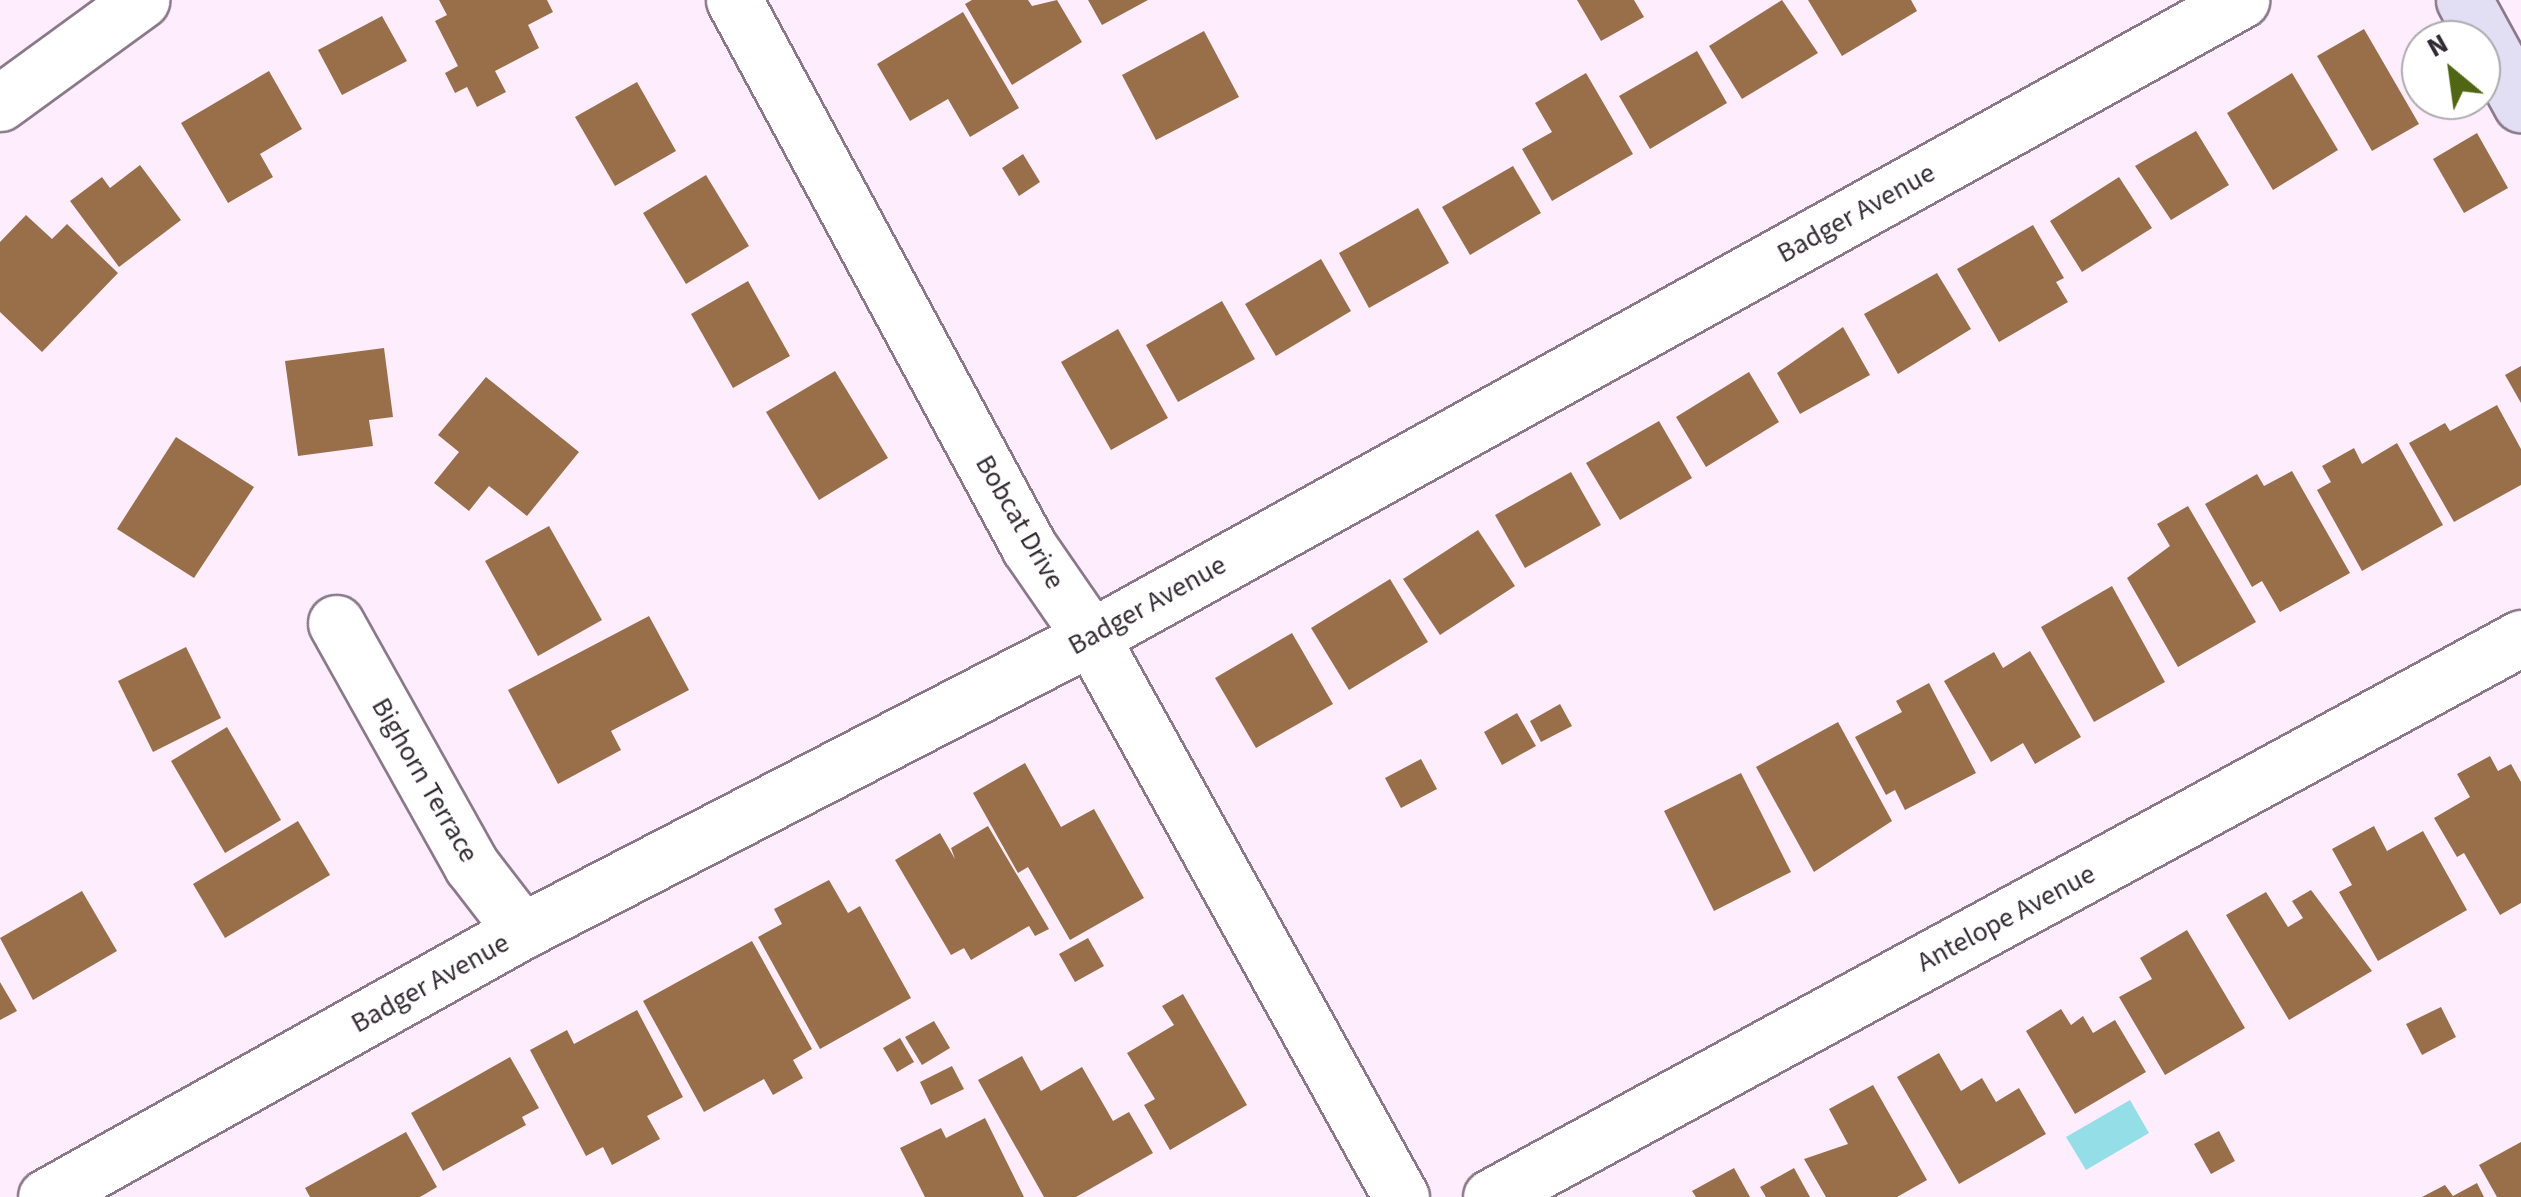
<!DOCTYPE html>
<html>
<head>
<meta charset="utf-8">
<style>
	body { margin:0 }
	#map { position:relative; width:2521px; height:1197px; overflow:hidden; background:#feeefd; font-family:"Source Sans 3",sans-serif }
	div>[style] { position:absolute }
	.water>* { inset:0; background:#93dee7 }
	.building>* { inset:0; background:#996f49 }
	.roads { filter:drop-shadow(2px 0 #8b798a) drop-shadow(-2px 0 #8b798a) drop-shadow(0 2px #8b798a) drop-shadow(0 -2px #8b798a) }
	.minor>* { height:55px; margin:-27.5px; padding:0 27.5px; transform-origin:27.5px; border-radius:27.5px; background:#fff }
	.secondary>* { height:55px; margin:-27.5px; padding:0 27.5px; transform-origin:27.5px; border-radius:27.5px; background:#e2def4 }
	span { translate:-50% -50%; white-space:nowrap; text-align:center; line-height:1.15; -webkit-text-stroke:9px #fff; paint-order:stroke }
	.street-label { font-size:28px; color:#332b33 }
	.north { position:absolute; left:2401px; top:20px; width:100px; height:100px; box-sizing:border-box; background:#fff; border:2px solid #adaaad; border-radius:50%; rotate:331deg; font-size:28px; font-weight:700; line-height:40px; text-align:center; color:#332b33 }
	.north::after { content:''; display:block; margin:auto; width:35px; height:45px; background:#516612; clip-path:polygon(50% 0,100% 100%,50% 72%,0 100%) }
</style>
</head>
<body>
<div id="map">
	<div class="water">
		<div style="clip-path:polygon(2130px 1100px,2149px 1133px,2086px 1170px,2066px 1137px)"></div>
	</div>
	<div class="building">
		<div style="clip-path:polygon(439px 0,547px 0,553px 12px,528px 25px,539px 48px,495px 71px,506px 92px,477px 107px,467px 87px,455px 93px,445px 73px,458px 66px,435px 21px,447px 15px)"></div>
		<div style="clip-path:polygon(972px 0,1028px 0,1032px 6px,1057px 0,1082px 42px,1012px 85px,965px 4px)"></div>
		<div style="clip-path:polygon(1088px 0,1148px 0,1102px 25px)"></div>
		<div style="clip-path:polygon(1577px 0,1634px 0,1644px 17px,1601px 41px)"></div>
		<div style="clip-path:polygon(1782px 0,1818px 53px,1742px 99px,1709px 46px)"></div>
		<div style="clip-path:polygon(1808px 0,1911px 0,1917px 11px,1842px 56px)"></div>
		<div style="clip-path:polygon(963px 12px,1019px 108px,970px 137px,948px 99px,910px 121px,877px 64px)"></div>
		<div style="clip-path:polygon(382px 16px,407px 61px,342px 95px,318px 50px)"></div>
		<div style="clip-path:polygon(2364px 29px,2419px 124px,2372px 151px,2317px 56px)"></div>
		<div style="clip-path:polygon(1204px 31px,1239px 97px,1156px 140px,1122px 75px)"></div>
		<div style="clip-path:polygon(1697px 51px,1727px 103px,1650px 149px,1619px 96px)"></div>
		<div style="clip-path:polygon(269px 71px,302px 129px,260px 154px,273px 177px,228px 203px,181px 123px)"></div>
		<div style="clip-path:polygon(1586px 73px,1633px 154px,1552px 201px,1522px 149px,1552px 132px,1535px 103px)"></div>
		<div style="clip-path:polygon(2292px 73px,2338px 150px,2273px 190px,2227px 113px)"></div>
		<div style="clip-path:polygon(637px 82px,676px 151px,615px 186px,575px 117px)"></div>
		<div style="clip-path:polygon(2196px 131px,2229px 185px,2171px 220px,2135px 166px)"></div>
		<div style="clip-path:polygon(2477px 133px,2508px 188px,2464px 213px,2433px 159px)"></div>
		<div style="clip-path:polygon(1023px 154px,1040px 182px,1019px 196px,1002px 168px)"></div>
		<div style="clip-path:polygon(140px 165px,181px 220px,119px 267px,70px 201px,102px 177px,110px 188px)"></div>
		<div style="clip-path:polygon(1513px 166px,1541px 213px,1470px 255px,1442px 207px)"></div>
		<div style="clip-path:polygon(706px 175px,749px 246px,686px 284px,643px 213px)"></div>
		<div style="clip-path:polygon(2119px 177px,2152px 228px,2082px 272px,2050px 221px)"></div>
		<div style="clip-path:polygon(1418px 208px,1449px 263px,1369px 308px,1339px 253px)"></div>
		<div style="clip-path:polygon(26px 215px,52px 239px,67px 224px,118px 273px,42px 352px,0 312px,0 242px)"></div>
		<div style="clip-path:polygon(2033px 225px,2064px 278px,2056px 282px,2068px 302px,1999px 342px,1957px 269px)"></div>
		<div style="clip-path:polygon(1321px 259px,1351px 311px,1276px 356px,1245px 304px)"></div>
		<div style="clip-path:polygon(1937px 273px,1971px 329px,1898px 374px,1864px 314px)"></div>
		<div style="clip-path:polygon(748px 281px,790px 356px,733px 388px,691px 314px)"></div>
		<div style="clip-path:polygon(1222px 301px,1255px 359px,1178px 402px,1146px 345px)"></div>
		<div style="clip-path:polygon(1843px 327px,1870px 375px,1800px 414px,1777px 373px)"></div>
		<div style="clip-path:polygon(1118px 329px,1168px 418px,1111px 450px,1061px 362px)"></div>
		<div style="clip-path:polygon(384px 348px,393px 417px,369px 420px,373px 446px,298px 456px,285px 361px)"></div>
		<div style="clip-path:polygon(2521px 366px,2521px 403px,2505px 375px)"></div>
		<div style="clip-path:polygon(835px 371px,888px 458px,819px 500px,766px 412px)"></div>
		<div style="clip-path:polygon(1749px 372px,1779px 422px,1706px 467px,1676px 417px)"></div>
		<div style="clip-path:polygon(486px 377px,579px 452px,527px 516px,489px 486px,469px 511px,434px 483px,459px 452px,438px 435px)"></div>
		<div style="clip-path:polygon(2497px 405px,2521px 449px,2521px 485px,2454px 522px,2409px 443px,2445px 423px,2450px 431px)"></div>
		<div style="clip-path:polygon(1659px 421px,1692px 478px,1620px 520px,1586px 463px)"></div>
		<div style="clip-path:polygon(176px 437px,254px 487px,194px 578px,117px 529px)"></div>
		<div style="clip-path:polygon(2397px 443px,2443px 525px,2362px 571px,2317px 490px,2331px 482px,2322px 466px,2354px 448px,2362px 464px)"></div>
		<div style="clip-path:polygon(2292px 471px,2350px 573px,2280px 612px,2262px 581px,2252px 587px,2205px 504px,2257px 474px,2264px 486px)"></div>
		<div style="clip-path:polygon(1571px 472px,1601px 525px,1525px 568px,1495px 515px)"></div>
		<div style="clip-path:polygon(2188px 506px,2256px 622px,2178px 667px,2127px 578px,2170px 546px,2157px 524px)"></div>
		<div style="clip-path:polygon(549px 526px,602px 620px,538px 656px,485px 561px)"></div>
		<div style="clip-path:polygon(1478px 530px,1515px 586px,1440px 635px,1403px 579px)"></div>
		<div style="clip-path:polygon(1390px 579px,1428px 642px,1349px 690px,1311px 628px)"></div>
		<div style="clip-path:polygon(2112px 586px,2165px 682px,2094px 722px,2041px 627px)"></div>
		<div style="clip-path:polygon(649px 616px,689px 690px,611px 731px,621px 750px,558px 784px,508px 690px)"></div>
		<div style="clip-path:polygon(1292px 633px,1333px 704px,1256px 748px,1215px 678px)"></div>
		<div style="clip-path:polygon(186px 647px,221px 718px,153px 752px,118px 681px)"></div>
		<div style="clip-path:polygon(2030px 651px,2081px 737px,2035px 764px,2023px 743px,1991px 762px,1944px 681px,1994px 652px,2003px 668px)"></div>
		<div style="clip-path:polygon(1929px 683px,1976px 773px,1905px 810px,1895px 790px,1886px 795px,1855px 737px,1902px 712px,1896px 701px)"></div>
		<div style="clip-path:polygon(1560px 704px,1572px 726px,1541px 742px,1530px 721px)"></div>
		<div style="clip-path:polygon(1517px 713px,1536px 746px,1502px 765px,1484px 732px)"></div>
		<div style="clip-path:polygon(1838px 722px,1892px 821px,1814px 872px,1756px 767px)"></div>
		<div style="clip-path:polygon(227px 727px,281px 820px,225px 853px,171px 761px)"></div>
		<div style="clip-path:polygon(2490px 756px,2498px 771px,2511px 764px,2521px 782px,2521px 903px,2500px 915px,2464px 853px,2457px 857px,2434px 818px,2470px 797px,2457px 774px)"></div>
		<div style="clip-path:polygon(1421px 759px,1437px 789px,1401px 808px,1385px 778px)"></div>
		<div style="clip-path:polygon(1025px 763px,1061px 827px,1094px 809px,1144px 898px,1070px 940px,1028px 867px,1018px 873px,973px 793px)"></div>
		<div style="clip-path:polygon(1741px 773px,1791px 872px,1714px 911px,1664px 811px)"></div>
		<div style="clip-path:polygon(298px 821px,330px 875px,225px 938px,193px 884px)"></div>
		<div style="clip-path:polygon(988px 826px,1049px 929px,1035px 936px,1029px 926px,971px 960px,964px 948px,951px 955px,895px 860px,940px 833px,955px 859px,951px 848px)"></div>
		<div style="clip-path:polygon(2374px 826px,2387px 851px,2423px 831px,2467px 910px,2378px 961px,2339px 892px,2352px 885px,2332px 849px)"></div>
		<div style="clip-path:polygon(829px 880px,848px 913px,860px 906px,911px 998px,820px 1049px,758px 937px,782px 924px,774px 909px)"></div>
		<div style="clip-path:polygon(2311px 890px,2372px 971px,2289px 1020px,2226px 915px,2266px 892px,2288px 927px,2303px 918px,2292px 901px)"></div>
		<div style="clip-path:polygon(82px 891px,117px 951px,33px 1000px,0 938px)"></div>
		<div style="clip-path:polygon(2187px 930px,2245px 1028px,2165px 1075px,2119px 997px,2152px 979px,2140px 958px)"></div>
		<div style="clip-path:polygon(1088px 938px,1104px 966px,1075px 982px,1059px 954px)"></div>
		<div style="clip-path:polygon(752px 941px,812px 1049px,793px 1060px,803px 1078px,773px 1095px,764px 1079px,704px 1112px,643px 1001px)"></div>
		<div style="clip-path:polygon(0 982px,17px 1011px,0 1020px)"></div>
		<div style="clip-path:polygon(1183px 994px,1247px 1105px,1170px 1150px,1144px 1105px,1155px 1099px,1127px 1053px,1174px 1025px,1162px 1006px)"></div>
		<div style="clip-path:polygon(2441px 1007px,2456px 1037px,2422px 1055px,2406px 1024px)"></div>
		<div style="clip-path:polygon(2061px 1009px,2071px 1025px,2083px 1016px,2093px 1033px,2115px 1020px,2146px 1072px,2075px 1114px,2026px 1031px)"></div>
		<div style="clip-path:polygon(637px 1010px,683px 1097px,647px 1116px,660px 1139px,612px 1165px,603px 1147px,586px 1156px,530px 1050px,567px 1030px,574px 1044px)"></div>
		<div style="clip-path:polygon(934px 1021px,950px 1048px,922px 1065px,905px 1037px)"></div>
		<div style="clip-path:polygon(900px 1038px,914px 1062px,897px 1072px,883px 1048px)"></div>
		<div style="clip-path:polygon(1939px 1053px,1961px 1091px,1982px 1078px,1996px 1102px,2019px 1088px,2046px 1134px,1959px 1184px,1897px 1077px)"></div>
		<div style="clip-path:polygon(1022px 1056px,1041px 1091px,1082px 1067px,1113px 1121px,1129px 1112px,1153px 1153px,1076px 1197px,1044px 1197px,978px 1080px)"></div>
		<div style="clip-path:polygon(510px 1057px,539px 1108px,522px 1117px,526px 1125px,443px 1171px,411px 1113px)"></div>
		<div style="clip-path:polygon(952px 1066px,964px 1089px,931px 1105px,920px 1082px)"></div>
		<div style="clip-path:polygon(1873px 1085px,1927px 1180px,1897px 1197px,1826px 1197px,1804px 1159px,1848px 1144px,1829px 1109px)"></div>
		<div style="clip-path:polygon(985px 1118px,1024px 1197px,925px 1197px,900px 1148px,941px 1128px,946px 1138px)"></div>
		<div style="clip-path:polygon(2219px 1131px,2235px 1161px,2211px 1174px,2194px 1144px)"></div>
		<div style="clip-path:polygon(406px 1132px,437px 1187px,420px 1197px,310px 1197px,305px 1188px)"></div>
		<div style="clip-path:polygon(2521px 1142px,2521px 1197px,2497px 1197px,2479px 1165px)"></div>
		<div style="clip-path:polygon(1734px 1168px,1750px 1197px,1696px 1197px,1692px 1191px)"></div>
		<div style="clip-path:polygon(1794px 1168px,1810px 1197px,1766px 1197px,1760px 1187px)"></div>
		<div style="clip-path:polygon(2477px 1183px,2484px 1197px,2422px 1197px,2445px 1185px,2453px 1196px)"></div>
	</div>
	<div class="roads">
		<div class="minor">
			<div style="left:734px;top:0;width:621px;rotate:61.66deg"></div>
			<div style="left:1029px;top:547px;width:109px;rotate:55.4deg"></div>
			<div style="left:1091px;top:637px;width:640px;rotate:61.03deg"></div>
			<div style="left:0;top:103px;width:175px;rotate:-36.1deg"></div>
			<div style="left:336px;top:623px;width:278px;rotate:60.8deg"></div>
			<div style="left:472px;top:866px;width:82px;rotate:52.4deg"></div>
			<div style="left:46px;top:1197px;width:545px;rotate:-29.2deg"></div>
			<div style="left:522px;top:931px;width:640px;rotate:-27.33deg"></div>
			<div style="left:1091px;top:637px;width:1315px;rotate:-28.98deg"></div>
			<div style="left:1491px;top:1197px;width:1172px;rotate:-28.49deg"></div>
		</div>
		<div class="secondary">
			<div style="left:2464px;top:0;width:119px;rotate:61.3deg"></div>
		</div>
	</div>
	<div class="street-label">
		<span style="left:1856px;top:213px;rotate:-29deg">Badger Avenue</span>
		<span style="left:1020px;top:522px;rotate:60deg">Bobcat Drive</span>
		<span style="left:1147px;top:605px;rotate:-29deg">Badger Avenue</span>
		<span style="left:425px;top:780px;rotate:60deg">Bighorn Terrace</span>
		<span style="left:2006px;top:918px;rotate:-28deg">Antelope Avenue</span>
		<span style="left:430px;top:983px;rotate:-29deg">Badger Avenue</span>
	</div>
	<div class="north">N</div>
</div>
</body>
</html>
